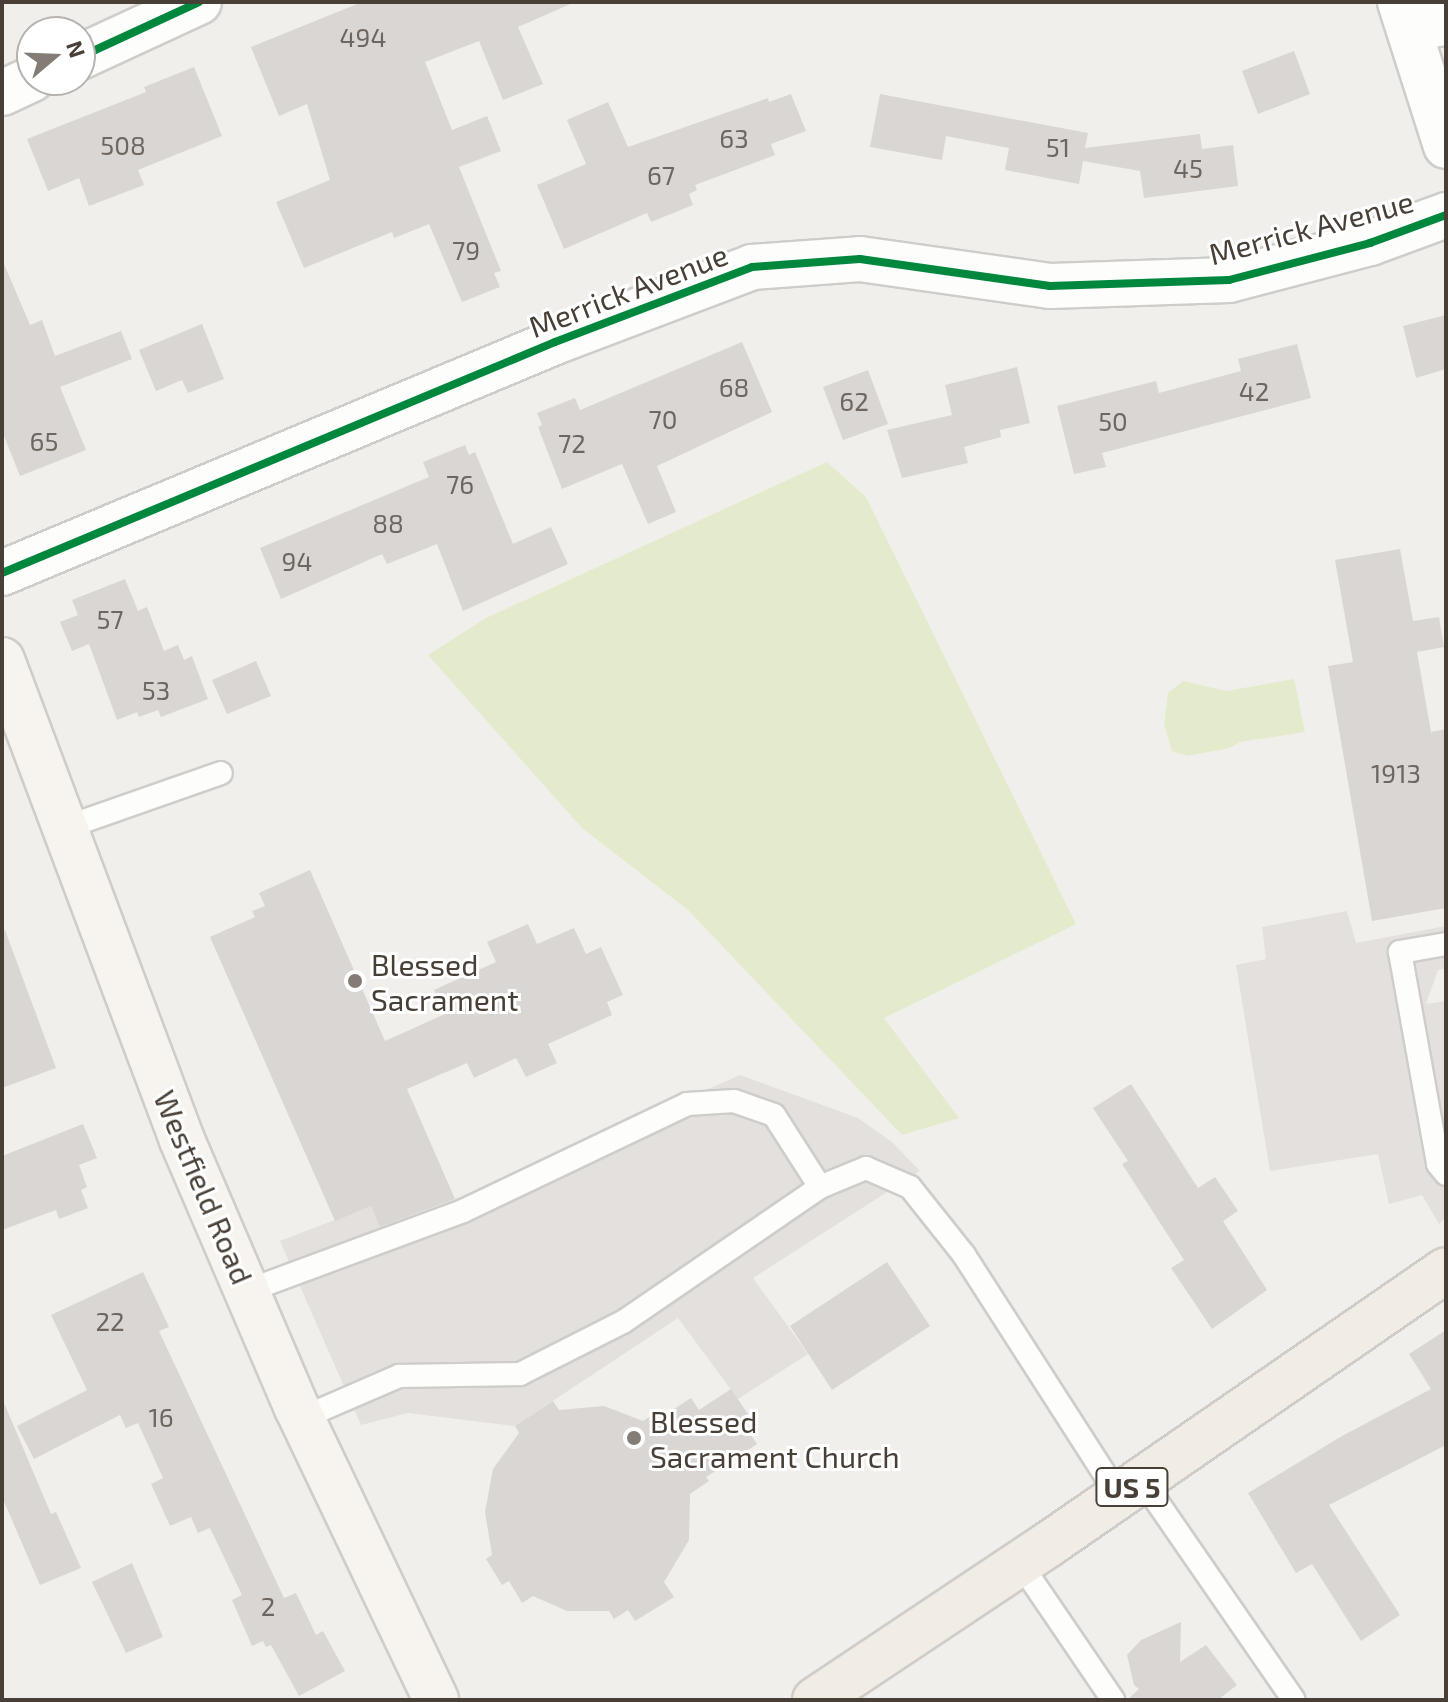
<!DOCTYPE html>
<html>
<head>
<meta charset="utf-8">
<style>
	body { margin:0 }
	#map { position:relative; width:1448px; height:1702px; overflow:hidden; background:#f1efec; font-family:"Exo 2",sans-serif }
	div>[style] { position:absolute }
	.green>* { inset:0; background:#e3ebcc }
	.parking>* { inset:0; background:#e3e0dd }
	.building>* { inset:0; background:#d9d6d3 }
	.roads { filter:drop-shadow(2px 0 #cfcdc9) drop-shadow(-2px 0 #cfcdc9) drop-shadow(0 2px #cfcdc9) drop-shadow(0 -2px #cfcdc9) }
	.service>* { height:22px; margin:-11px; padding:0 11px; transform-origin:11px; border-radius:11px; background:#fdfdfc }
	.minor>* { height:44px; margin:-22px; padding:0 22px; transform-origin:22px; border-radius:22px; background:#fdfdfc }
	.tertiary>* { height:44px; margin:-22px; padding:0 22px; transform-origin:22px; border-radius:22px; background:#fdfdfc }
	.secondary>* { height:44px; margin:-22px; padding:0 22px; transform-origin:22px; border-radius:22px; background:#f7f4ef }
	.primary>* { height:44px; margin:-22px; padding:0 22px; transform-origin:22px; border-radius:22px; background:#f1ece4 }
	.cycleway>* { height:8px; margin:-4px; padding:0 4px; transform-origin:4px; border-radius:4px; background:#00873e }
	.dots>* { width:22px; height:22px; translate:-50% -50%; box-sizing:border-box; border:4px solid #fff; border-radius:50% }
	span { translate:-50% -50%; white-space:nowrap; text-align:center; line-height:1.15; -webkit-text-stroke:6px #fff; paint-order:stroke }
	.number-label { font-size:26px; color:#6e6660 }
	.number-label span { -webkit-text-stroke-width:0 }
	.shield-label span { padding:2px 6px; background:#fff; border:2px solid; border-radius:6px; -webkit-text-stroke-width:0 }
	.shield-label { font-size:28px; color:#483f37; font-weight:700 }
	.street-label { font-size:30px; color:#483f37 }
	.poi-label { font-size:30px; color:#483f37 }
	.left { translate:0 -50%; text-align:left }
	.frame { position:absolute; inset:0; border:4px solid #483f37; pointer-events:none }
	.north { position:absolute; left:16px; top:16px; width:80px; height:80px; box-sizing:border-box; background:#fff; border:2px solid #b6b2af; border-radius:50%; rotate:71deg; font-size:22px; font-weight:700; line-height:32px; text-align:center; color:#483f37 }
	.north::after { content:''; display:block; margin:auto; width:28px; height:36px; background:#837d76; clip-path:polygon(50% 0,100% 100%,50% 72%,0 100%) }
</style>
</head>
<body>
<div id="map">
	<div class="green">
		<div style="clip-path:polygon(827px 462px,866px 497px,1076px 924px,884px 1018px,959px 1118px,902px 1135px,688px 910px,582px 828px,428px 655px,486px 618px)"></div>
		<div style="clip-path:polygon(1294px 679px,1305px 732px,1240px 742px,1230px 748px,1187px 756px,1172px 751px,1164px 724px,1168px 693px,1183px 681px,1226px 691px)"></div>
	</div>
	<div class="parking">
		<div style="clip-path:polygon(1347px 911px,1356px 943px,1446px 926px,1446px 968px,1438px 970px,1426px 1004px,1446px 1001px,1446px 1217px,1439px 1224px,1422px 1195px,1389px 1204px,1378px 1154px,1270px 1171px,1236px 965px,1266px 959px,1262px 927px)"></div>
		<div style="clip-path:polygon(740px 1075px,858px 1118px,892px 1142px,920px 1171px,753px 1278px,808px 1354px,738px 1399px,678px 1318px,515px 1426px,408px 1413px,361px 1425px,280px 1241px,371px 1206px,384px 1233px)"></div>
	</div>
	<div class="building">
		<div style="clip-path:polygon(362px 2px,575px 2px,518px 27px,543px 84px,503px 100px,479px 41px,425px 62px,452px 130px,487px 116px,501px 151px,459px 167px,501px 271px,494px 273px,500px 287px,462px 302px,429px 224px,394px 238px,392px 232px,304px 268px,276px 202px,330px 180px,307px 104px,279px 116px,251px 47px)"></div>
		<div style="clip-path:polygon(1294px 51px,1310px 94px,1258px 114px,1242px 71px)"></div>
		<div style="clip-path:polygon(194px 67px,222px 136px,138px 170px,144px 185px,89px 206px,79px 178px,48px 191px,27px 139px,146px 92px,144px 87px)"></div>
		<div style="clip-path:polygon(791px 94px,806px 131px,771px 144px,775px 155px,695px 185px,697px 190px,689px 194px,693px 205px,651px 222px,647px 213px,564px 249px,537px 185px,586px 164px,567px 120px,608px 102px,628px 147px,768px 98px,769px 102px)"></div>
		<div style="clip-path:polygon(880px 94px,1088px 133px,1085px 148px,1200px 134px,1202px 149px,1233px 145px,1238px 186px,1144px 198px,1140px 171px,1083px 161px,1079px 184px,1005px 170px,1009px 148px,946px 136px,942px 160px,870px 147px)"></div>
		<div style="clip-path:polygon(2px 259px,30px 325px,42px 320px,55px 356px,121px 331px,132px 359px,60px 387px,86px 450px,20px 476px,2px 431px)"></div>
		<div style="clip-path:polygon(1446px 315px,1446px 369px,1416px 378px,1403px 326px)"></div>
		<div style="clip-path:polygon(202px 324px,224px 379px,188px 393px,182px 380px,156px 391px,139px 350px)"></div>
		<div style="clip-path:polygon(742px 342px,772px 412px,657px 466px,676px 512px,648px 524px,622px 464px,562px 489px,538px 427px,542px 425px,537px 413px,575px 398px,580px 410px)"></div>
		<div style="clip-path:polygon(1297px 344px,1311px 398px,1102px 453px,1106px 467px,1074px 474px,1057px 406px,1156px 381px,1159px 393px,1241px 371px,1238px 359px)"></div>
		<div style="clip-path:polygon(1017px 367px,1030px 423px,1000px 430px,1001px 437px,964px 447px,968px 463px,902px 478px,887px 430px,952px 415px,945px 385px)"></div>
		<div style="clip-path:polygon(868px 370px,888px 424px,843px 440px,823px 387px)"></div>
		<div style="clip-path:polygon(465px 445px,469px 455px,475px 452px,513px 544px,551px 527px,568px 564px,463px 611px,437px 544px,387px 564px,382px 554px,281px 599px,260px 548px,429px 477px,423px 462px)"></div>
		<div style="clip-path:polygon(1400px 549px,1413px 621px,1439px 617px,1444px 647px,1417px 652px,1431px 732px,1446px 729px,1446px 908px,1372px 921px,1328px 666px,1353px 662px,1335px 560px)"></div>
		<div style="clip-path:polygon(125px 579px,138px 611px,147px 607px,164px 651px,178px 645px,184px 660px,192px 656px,208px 699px,161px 717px,158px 710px,139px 717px,137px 712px,117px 720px,89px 644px,72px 651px,60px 622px,78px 615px,72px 600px)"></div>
		<div style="clip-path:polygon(256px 661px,271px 696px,227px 714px,212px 680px)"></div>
		<div style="clip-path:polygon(310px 870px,385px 1041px,445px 1014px,434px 990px,496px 962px,487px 942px,528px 924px,537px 944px,574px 928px,586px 954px,601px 947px,623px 995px,607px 1002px,612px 1015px,548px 1044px,557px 1063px,526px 1077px,516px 1058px,474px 1078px,467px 1063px,407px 1089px,455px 1199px,380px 1227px,371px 1206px,335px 1221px,210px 937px,255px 917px,252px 911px,265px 906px,259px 893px)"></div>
		<div style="clip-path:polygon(5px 930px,56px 1068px,2px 1088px,2px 931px)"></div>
		<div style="clip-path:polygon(1131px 1084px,1198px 1188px,1215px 1177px,1238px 1211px,1223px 1221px,1267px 1290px,1212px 1329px,1171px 1268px,1184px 1260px,1122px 1164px,1128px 1161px,1093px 1108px)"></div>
		<div style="clip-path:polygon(83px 1124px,97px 1158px,79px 1165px,87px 1187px,81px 1190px,88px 1208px,59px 1219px,56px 1210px,2px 1230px,2px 1156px)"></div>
		<div style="clip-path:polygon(887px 1262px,930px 1326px,832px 1390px,790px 1326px)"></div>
		<div style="clip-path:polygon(143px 1272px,169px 1327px,159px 1331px,284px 1598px,296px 1593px,316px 1635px,323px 1631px,345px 1671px,299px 1696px,271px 1645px,266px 1647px,263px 1641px,252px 1646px,232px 1600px,242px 1595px,210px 1528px,198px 1533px,191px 1517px,170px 1526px,151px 1484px,163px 1478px,138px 1423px,126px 1428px,120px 1415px,34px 1459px,17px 1426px,87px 1390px,51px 1315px)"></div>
		<div style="clip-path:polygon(1446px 1330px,1446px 1445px,1329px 1505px,1400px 1615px,1361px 1641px,1312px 1564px,1296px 1573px,1248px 1493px,1342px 1436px,1431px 1389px,1409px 1354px)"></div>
		<div style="clip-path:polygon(731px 1389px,748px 1414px,740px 1419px,757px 1444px,706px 1477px,709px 1481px,690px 1494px,689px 1540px,664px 1582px,674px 1597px,635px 1621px,628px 1610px,614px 1619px,609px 1611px,567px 1611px,533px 1596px,522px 1603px,509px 1581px,502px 1585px,486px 1559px,492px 1555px,485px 1512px,493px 1469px,519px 1433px,515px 1426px,553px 1401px,559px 1410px,604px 1406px,643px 1421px,659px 1411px,663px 1416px,691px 1398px,699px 1410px)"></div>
		<div style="clip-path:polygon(2px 1398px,51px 1514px,56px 1512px,81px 1568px,40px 1585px,2px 1497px)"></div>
		<div style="clip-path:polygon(132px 1563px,163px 1637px,126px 1653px,92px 1582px)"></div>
		<div style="clip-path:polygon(1181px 1622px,1180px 1662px,1206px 1645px,1237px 1685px,1218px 1700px,1127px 1700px,1139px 1689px,1134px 1685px,1127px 1655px,1141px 1640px)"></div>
	</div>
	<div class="roads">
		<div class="service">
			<div style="left:64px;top:828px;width:166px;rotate:-19.3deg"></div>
			<div style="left:1446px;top:944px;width:47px;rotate:170.1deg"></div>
			<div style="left:1400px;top:952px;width:215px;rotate:79.8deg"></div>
			<div style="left:1438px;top:1164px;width:13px;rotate:51deg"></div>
			<div style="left:247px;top:1291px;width:230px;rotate:-20.3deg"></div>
			<div style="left:463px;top:1211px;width:248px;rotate:-25.5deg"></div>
			<div style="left:687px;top:1104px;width:47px;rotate:-3.7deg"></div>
			<div style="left:734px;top:1101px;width:42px;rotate:19.3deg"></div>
			<div style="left:774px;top:1115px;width:85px;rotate:57.4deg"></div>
			<div style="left:302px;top:1418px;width:106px;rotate:-23.4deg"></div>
			<div style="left:399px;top:1376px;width:121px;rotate:-0.9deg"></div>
			<div style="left:520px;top:1374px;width:115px;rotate:-26.8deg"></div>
			<div style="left:623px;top:1322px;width:239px;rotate:-34.4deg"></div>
			<div style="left:820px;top:1187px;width:50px;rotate:-22.4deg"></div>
			<div style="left:866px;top:1168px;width:48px;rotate:23.4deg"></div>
			<div style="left:910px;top:1187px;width:87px;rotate:51.5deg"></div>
			<div style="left:964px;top:1255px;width:287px;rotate:57.3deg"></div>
			<div style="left:1142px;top:1480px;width:267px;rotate:55.4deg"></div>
			<div style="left:1020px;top:1563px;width:166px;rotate:55.8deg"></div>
		</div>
		<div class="minor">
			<div style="left:1400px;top:2px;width:151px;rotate:72.3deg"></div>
			<div style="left:1410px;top:28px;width:36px;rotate:-8deg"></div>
			<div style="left:2px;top:573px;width:599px;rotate:-22.67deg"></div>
			<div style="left:555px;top:342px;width:211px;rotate:-20.8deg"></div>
			<div style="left:752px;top:267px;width:108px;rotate:-4.2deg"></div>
			<div style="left:860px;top:259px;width:192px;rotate:8.1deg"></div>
			<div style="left:1050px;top:286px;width:179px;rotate:-1.9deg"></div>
			<div style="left:1229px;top:280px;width:146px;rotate:-14.7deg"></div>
			<div style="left:1370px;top:243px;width:81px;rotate:-20.2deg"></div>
		</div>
		<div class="tertiary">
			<div style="left:80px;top:57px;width:131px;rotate:-24.8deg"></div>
			<div style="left:2px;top:93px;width:33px;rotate:-25deg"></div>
		</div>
		<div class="secondary">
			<div style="left:2px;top:660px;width:513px;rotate:69.44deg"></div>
			<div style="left:182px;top:1140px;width:292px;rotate:66.8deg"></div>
			<div style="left:297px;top:1408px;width:323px;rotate:64.5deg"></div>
		</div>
		<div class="primary">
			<div style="left:815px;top:1700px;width:281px;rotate:-33.7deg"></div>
			<div style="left:1049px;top:1544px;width:482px;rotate:-34.6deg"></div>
		</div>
	</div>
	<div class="cycleway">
		<div style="left:80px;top:57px;width:131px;rotate:-24.8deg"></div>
		<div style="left:2px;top:573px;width:599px;rotate:-22.67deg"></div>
		<div style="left:555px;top:342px;width:211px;rotate:-20.8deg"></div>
		<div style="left:752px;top:267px;width:108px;rotate:-4.2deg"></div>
		<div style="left:860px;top:259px;width:192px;rotate:8.1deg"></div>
		<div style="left:1050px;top:286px;width:179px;rotate:-1.9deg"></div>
		<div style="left:1229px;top:280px;width:146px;rotate:-14.7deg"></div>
		<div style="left:1370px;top:243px;width:81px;rotate:-20.2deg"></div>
	</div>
	<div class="dots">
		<div style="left:355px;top:981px;background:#837d76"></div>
		<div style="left:634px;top:1438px;background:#837d76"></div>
	</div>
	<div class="number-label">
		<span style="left:363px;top:37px">494</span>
		<span style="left:734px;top:138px">63</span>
		<span style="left:123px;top:145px">508</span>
		<span style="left:1058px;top:147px">51</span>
		<span style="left:1188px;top:168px">45</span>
		<span style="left:661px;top:175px">67</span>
		<span style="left:466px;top:250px">79</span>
		<span style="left:734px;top:387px">68</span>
		<span style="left:1254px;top:391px">42</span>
		<span style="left:854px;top:401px">62</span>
		<span style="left:663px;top:419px">70</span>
		<span style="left:1113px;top:421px">50</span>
		<span style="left:44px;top:441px">65</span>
		<span style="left:572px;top:443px">72</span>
		<span style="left:460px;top:484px">76</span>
		<span style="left:388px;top:523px">88</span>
		<span style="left:297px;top:561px">94</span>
		<span style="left:110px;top:619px">57</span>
		<span style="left:156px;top:690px">53</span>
		<span style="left:1396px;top:773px">1913</span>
		<span style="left:110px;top:1321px">22</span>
		<span style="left:161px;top:1417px">16</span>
		<span style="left:268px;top:1606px">2</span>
	</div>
	<div class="shield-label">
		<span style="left:1132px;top:1487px">US 5</span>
	</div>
	<div class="street-label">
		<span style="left:1311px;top:227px;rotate:-15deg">Merrick Avenue</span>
		<span style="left:628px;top:290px;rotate:-21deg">Merrick Avenue</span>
		<span style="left:204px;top:1187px;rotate:67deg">Westfield Road</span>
	</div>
	<div class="poi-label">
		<span class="left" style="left:371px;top:981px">Blessed<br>Sacrament</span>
		<span class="left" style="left:650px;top:1438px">Blessed<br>Sacrament Church</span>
	</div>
	<div class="frame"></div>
	<div class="north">N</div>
</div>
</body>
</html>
